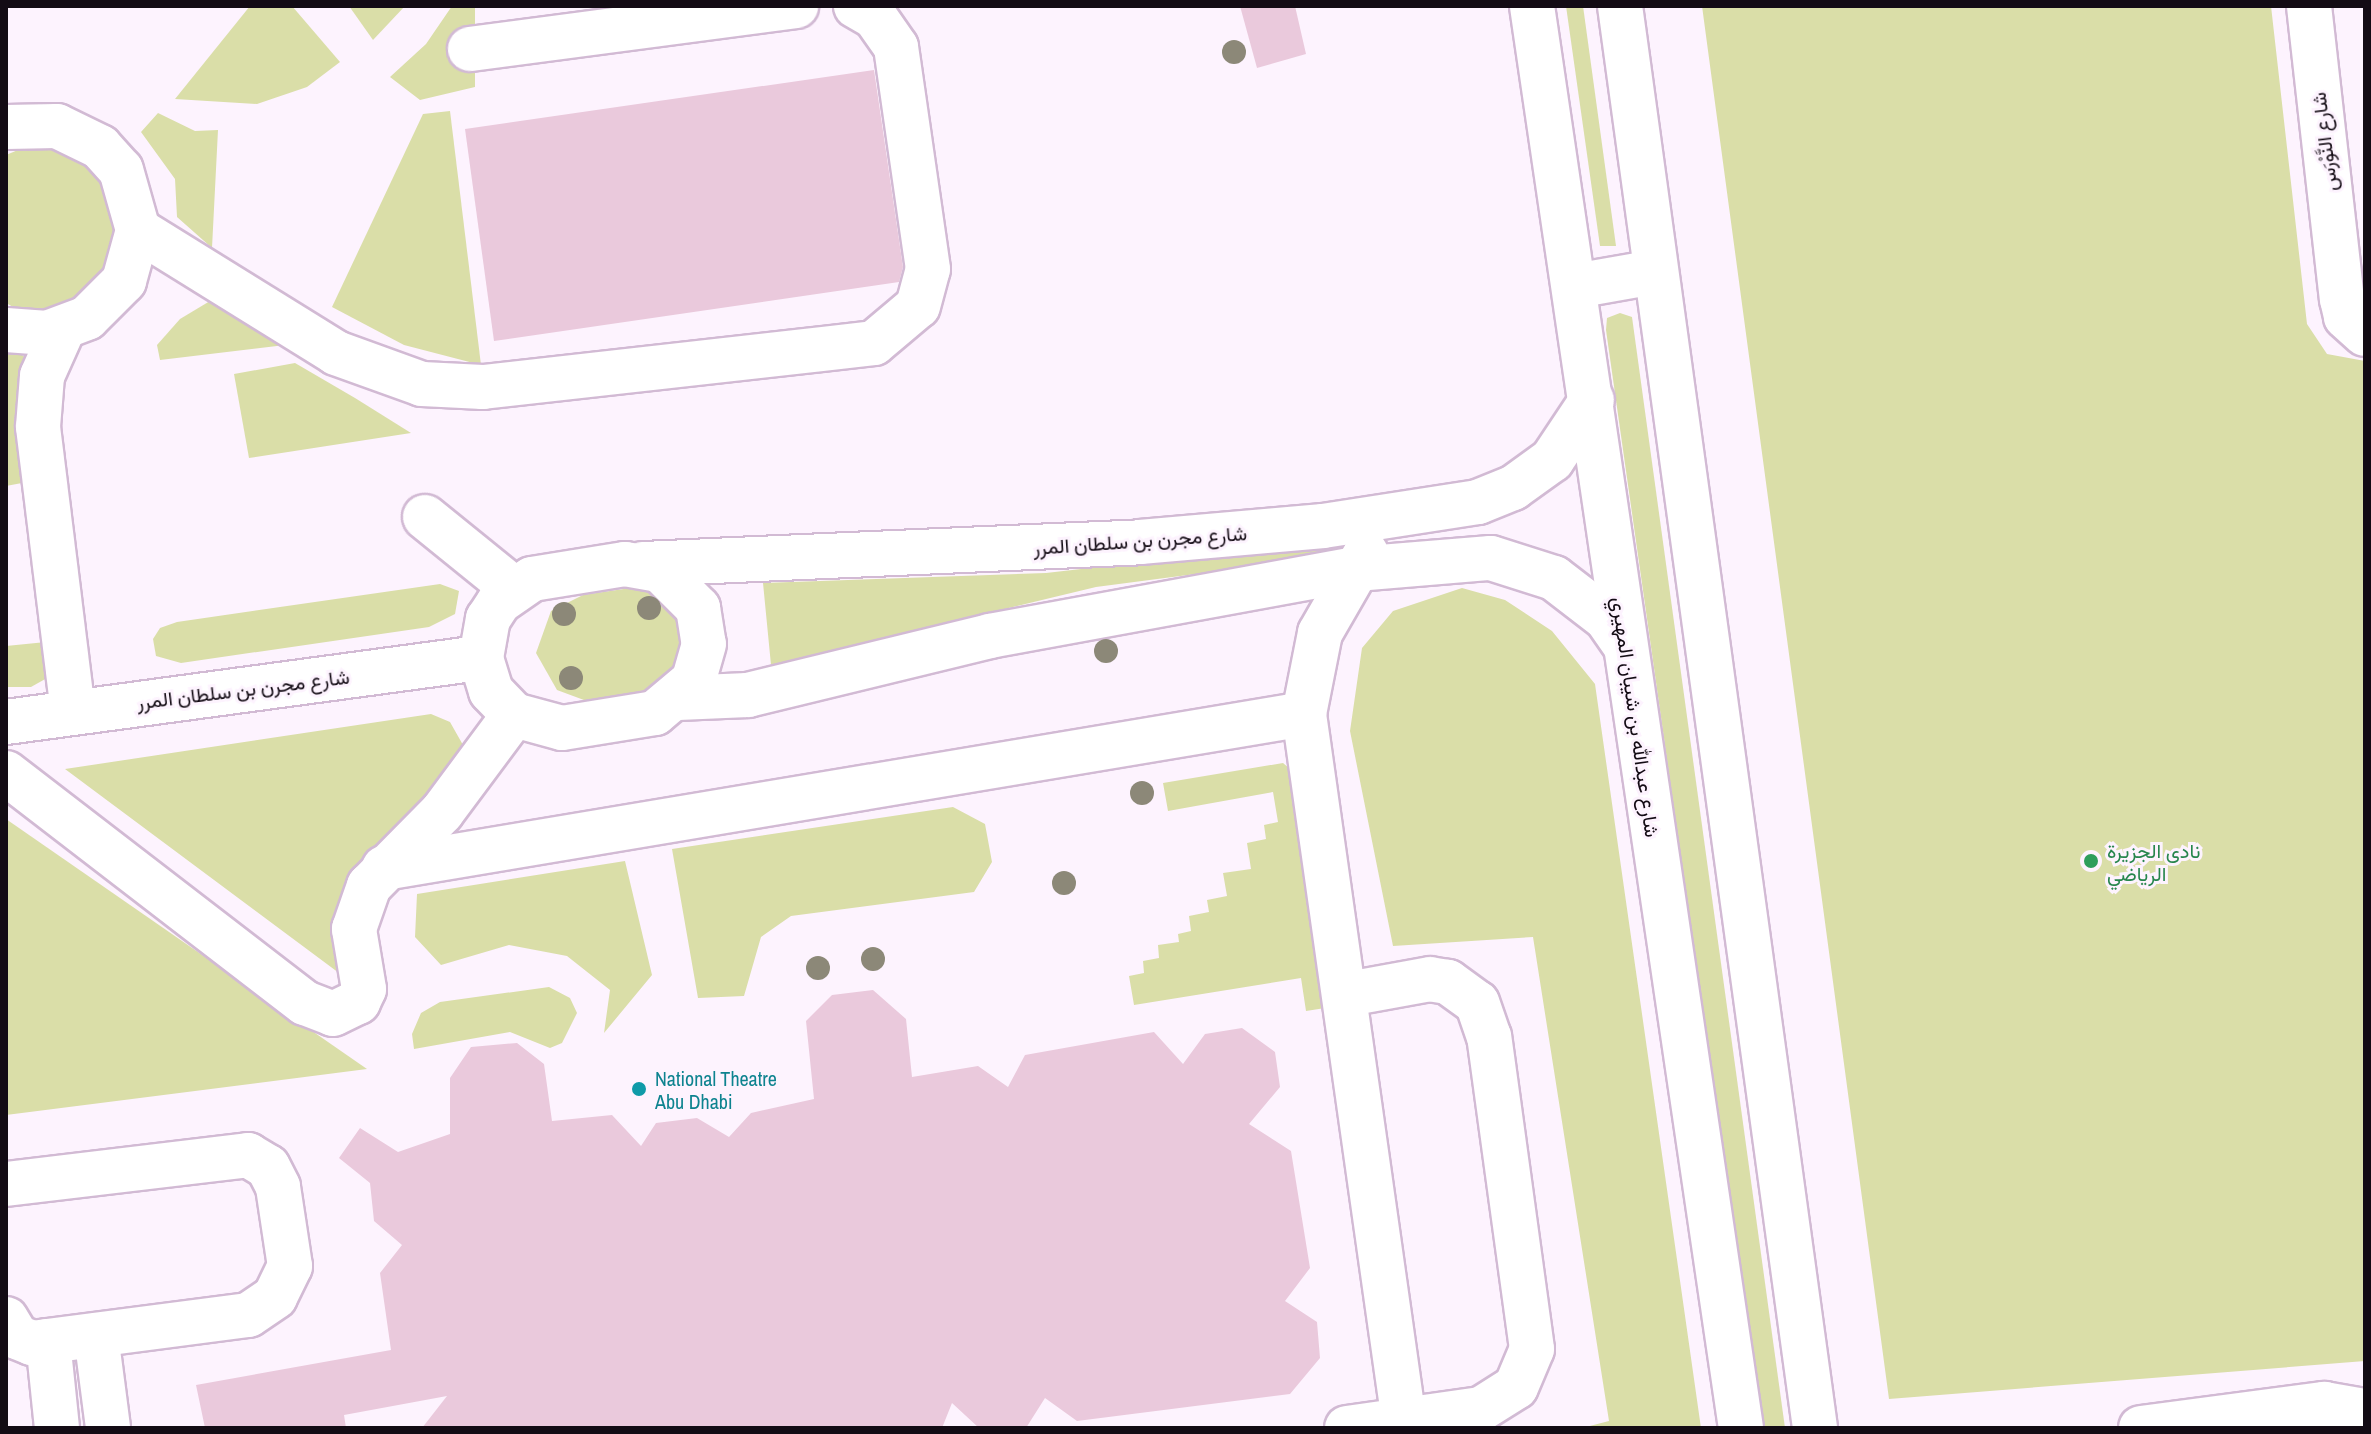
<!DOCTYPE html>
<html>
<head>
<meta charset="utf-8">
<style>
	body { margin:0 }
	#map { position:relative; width:2371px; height:1434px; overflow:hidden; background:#fdf3fe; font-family:"Archivo Narrow",Vazirmatn,sans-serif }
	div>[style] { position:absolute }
	.green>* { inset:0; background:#dadea8 }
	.building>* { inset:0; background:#eac9dc }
	.roads { filter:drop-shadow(2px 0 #d2bad4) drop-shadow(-2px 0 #d2bad4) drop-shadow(0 2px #d2bad4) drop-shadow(0 -2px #d2bad4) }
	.minor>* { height:44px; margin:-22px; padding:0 22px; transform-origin:22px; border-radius:22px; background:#fff }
	.trees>* { width:24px; height:24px; margin:-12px; border-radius:50%; background:#8c8878 }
	.dots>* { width:22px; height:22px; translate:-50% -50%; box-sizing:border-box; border:4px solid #fdf3fe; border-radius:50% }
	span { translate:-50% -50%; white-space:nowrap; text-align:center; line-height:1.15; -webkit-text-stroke:6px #fdf3fe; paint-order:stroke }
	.street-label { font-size:20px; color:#130b14 }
	.leisure-label { font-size:20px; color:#27864d }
	.left { translate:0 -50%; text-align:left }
	.culture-label { font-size:20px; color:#0d838f }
	.frame { position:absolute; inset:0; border:8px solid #130b14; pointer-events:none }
</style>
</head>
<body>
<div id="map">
	<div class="green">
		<div style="clip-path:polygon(250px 6px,292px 6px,340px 62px,307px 87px,257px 104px,175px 99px)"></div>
		<div style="clip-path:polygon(349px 6px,405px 6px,373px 40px)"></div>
		<div style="clip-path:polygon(452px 6px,475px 6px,475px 87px,420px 100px,390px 77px,426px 44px)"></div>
		<div style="clip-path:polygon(1566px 6px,1583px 6px,1616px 246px,1600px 246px)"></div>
		<div style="clip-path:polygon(1702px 6px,2271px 6px,2307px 324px,2327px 354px,2365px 361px,2365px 1361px,1889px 1399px)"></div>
		<div style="clip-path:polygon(450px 111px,481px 365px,404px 345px,332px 307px,423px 114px)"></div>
		<div style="clip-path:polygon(158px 113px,195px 131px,218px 130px,212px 248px,177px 217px,175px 179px,141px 132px)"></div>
		<div style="clip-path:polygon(47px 138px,141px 194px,84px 315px,24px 313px,6px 303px,6px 155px)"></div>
		<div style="clip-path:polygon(215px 298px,302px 343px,160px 360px,157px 345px,180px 319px)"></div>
		<div style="clip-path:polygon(1620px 313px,1632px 317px,1785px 1428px,1762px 1428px,1606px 330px,1607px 318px)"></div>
		<div style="clip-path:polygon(6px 345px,36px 364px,59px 476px,6px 486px)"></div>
		<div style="clip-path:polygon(295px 363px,355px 398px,411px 433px,249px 458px,234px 374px)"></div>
		<div style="clip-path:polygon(1353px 538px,1356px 553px,1096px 587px,771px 665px,763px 583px,1046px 573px)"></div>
		<div style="clip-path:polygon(440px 584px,459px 591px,455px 614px,429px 627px,181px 663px,156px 656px,153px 639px,160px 628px,177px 622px)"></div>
		<div style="clip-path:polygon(644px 586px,703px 630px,666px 694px,592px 703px,557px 690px,536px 653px,551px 611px,583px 595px)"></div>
		<div style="clip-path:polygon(1462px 588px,1505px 600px,1552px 631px,1595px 684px,1701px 1428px,1582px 1428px,1609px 1421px,1533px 937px,1393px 946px,1350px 731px,1362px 648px,1393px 611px)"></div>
		<div style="clip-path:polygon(66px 640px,63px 669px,31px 687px,6px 687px,6px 646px)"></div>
		<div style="clip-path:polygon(431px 714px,450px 722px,463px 745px,439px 788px,341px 917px,339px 973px,65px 769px)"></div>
		<div style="clip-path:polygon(1283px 763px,1302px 779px,1338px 1006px,1306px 1011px,1301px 978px,1134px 1005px,1129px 976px,1144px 973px,1143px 961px,1159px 958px,1158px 945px,1179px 942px,1178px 934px,1191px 931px,1189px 916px,1209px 912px,1207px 900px,1227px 896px,1223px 873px,1251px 869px,1247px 843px,1266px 839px,1264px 825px,1278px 822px,1273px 792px,1168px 811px,1163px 783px)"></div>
		<div style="clip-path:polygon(953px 807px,985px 824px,992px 862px,974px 892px,791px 916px,761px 937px,744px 996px,698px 998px,672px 849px)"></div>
		<div style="clip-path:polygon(6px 819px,367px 1069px,6px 1115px)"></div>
		<div style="clip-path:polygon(625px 861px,652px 975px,604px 1033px,610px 990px,567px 956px,509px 945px,441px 965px,415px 937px,417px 894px)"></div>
		<div style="clip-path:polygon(549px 987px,570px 998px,577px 1013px,562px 1043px,550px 1048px,510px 1032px,414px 1049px,412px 1034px,421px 1013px,440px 1002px)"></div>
	</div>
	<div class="building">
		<div style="clip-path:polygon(1240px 6px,1295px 6px,1306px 54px,1257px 68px)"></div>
		<div style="clip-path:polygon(874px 70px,903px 267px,899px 282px,494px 341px,465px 129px)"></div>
		<div style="clip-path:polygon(873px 990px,906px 1019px,912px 1077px,978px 1066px,1008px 1087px,1025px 1055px,1154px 1032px,1183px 1064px,1205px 1034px,1242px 1028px,1275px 1052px,1280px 1087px,1249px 1124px,1291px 1151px,1310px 1268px,1285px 1301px,1317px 1322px,1320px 1358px,1290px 1394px,1077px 1421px,1045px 1398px,1026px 1428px,979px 1428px,952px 1403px,942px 1428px,422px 1428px,447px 1396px,344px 1415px,346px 1428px,205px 1428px,196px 1385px,391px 1350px,380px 1273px,402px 1245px,374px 1221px,370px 1183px,339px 1158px,360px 1128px,398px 1152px,450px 1134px,450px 1078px,471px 1047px,517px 1043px,544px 1064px,552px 1121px,612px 1115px,641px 1146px,656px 1123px,697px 1118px,729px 1137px,751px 1113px,814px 1099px,806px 1021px,832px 995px)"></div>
	</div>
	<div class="roads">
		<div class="minor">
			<div style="left:1532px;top:6px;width:1437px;rotate:81.64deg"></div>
			<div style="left:1620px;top:6px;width:1435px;rotate:82.19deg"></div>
			<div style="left:2309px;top:6px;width:295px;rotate:83.6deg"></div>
			<div style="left:2342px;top:299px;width:18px;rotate:77deg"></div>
			<div style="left:2346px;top:317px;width:25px;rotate:42deg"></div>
			<div style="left:470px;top:49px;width:329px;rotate:-7.5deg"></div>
			<div style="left:6px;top:127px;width:51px;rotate:-1.1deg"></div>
			<div style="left:57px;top:126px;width:48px;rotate:26deg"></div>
			<div style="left:100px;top:147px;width:31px;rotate:48deg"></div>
			<div style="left:121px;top:170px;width:62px;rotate:74.2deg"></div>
			<div style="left:138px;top:230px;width:53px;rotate:105.4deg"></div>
			<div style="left:124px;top:281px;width:52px;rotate:135deg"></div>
			<div style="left:87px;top:318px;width:43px;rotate:159.4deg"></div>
			<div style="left:47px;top:333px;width:41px;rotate:-175.8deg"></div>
			<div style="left:138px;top:230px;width:233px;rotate:31.8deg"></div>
			<div style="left:336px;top:353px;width:91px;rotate:19.8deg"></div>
			<div style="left:422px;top:384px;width:61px;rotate:2.8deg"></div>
			<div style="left:483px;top:387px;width:393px;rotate:-6.4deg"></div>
			<div style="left:874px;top:343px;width:57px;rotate:-40.1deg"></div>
			<div style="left:918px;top:306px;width:38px;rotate:-75deg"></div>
			<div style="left:928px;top:269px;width:224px;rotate:-98.2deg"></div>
			<div style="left:896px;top:47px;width:37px;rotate:-125deg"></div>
			<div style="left:875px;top:17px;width:22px;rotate:-150deg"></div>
			<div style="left:1575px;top:286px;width:80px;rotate:-10deg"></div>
			<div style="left:63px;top:329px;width:51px;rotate:114.1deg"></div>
			<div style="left:42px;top:376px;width:51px;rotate:94.5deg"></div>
			<div style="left:38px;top:427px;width:286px;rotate:83deg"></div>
			<div style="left:425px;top:517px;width:114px;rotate:39deg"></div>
			<div style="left:1366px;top:553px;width:92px;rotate:119.9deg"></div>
			<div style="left:1320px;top:633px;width:83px;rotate:101.2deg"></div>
			<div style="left:1304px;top:714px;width:714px;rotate:81.95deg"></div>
			<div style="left:625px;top:564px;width:36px;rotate:10deg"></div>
			<div style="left:660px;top:570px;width:54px;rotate:45deg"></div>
			<div style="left:698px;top:608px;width:36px;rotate:81deg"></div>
			<div style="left:704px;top:644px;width:37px;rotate:106deg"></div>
			<div style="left:694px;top:680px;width:51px;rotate:139.8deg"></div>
			<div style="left:655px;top:713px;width:94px;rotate:170.8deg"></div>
			<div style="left:562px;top:728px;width:50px;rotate:-164.8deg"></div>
			<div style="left:514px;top:715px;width:33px;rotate:-134deg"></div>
			<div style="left:491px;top:691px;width:34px;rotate:-107deg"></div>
			<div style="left:481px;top:658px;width:40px;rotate:-80deg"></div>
			<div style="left:488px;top:619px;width:20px;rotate:-57deg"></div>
			<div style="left:499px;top:602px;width:40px;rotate:-34.9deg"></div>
			<div style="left:532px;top:579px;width:94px;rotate:-9.2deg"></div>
			<div style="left:643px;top:564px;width:497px;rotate:-2.5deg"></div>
			<div style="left:1140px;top:542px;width:184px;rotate:-5deg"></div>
			<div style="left:1323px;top:526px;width:157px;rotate:-8.8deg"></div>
			<div style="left:1478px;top:502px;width:38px;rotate:-22deg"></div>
			<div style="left:1513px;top:488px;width:48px;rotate:-35.7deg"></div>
			<div style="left:1552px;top:460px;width:72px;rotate:-56.3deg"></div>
			<div style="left:678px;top:698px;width:70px;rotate:-2.5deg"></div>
			<div style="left:748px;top:695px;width:249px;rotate:-13.7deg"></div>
			<div style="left:990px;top:636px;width:372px;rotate:-10.4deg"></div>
			<div style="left:1356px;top:569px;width:135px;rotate:-4.7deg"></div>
			<div style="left:1491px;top:558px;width:66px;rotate:17.6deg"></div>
			<div style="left:1554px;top:578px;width:66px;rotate:37.6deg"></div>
			<div style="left:1606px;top:618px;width:33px;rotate:55deg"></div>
			<div style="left:6px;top:722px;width:479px;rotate:-7.7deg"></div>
			<div style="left:6px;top:773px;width:377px;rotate:37.6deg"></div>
			<div style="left:305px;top:1003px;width:30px;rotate:21deg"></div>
			<div style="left:333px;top:1014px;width:28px;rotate:-26deg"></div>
			<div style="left:358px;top:1002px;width:14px;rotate:-65deg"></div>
			<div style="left:364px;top:989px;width:61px;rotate:-99.5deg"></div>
			<div style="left:354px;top:929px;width:46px;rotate:-70.8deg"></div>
			<div style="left:369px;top:886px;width:104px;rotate:-45.4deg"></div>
			<div style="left:442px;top:812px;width:121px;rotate:-53.4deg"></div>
			<div style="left:384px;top:868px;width:933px;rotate:-9.5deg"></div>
			<div style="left:6px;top:1184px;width:244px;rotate:-6.8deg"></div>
			<div style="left:248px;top:1155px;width:23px;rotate:31deg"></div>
			<div style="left:268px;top:1167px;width:22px;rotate:63deg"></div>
			<div style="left:278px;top:1187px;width:80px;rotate:81.4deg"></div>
			<div style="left:290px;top:1266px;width:34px;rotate:116deg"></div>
			<div style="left:275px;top:1297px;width:32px;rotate:146deg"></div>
			<div style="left:248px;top:1315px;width:218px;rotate:172.6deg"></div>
			<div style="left:32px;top:1343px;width:16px;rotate:-158deg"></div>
			<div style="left:17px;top:1337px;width:21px;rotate:-121deg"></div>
			<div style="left:96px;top:1335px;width:94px;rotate:82.6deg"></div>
			<div style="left:48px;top:1341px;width:87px;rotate:84.1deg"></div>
			<div style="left:1347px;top:1428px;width:135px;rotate:-8.1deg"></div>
			<div style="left:1481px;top:1409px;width:41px;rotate:-32.2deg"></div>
			<div style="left:1516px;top:1387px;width:41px;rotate:-67.2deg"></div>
			<div style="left:1532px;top:1349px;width:315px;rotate:-97.8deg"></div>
			<div style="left:1489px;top:1037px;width:36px;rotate:-109deg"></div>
			<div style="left:1477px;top:1003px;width:36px;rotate:-144deg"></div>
			<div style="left:1448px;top:982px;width:18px;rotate:-171deg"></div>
			<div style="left:1430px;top:979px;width:83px;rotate:169.6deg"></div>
			<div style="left:2141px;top:1428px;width:185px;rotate:-7.5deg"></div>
			<div style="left:2324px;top:1404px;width:42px;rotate:9.7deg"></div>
		</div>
	</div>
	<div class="trees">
		<div style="left:1234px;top:52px"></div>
		<div style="left:649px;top:608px"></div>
		<div style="left:564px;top:614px"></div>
		<div style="left:1106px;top:651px"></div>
		<div style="left:571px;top:678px"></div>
		<div style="left:1142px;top:793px"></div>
		<div style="left:1064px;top:883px"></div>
		<div style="left:873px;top:959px"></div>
		<div style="left:818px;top:968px"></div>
	</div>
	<div class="dots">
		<div style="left:2091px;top:861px;background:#2e9e5b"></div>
		<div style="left:639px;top:1089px;background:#0f9aa8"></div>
	</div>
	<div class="street-label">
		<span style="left:2324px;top:142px;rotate:-97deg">شارع النَّوْرَس</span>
		<span style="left:1140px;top:540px;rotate:-4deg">شارع مجرن بن سلطان المرر</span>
		<span style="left:243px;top:689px;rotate:-7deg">شارع مجرن بن سلطان المرر</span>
		<span style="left:1636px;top:717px;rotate:82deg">شارع عبدالله بن شيبان المهيري</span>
	</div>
	<div class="leisure-label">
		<span class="left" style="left:2107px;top:862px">نادى الجزيرة<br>الرياضي</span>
	</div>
	<div class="culture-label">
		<span class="left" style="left:655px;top:1090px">National Theatre<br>Abu Dhabi</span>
	</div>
	<div class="frame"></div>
</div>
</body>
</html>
